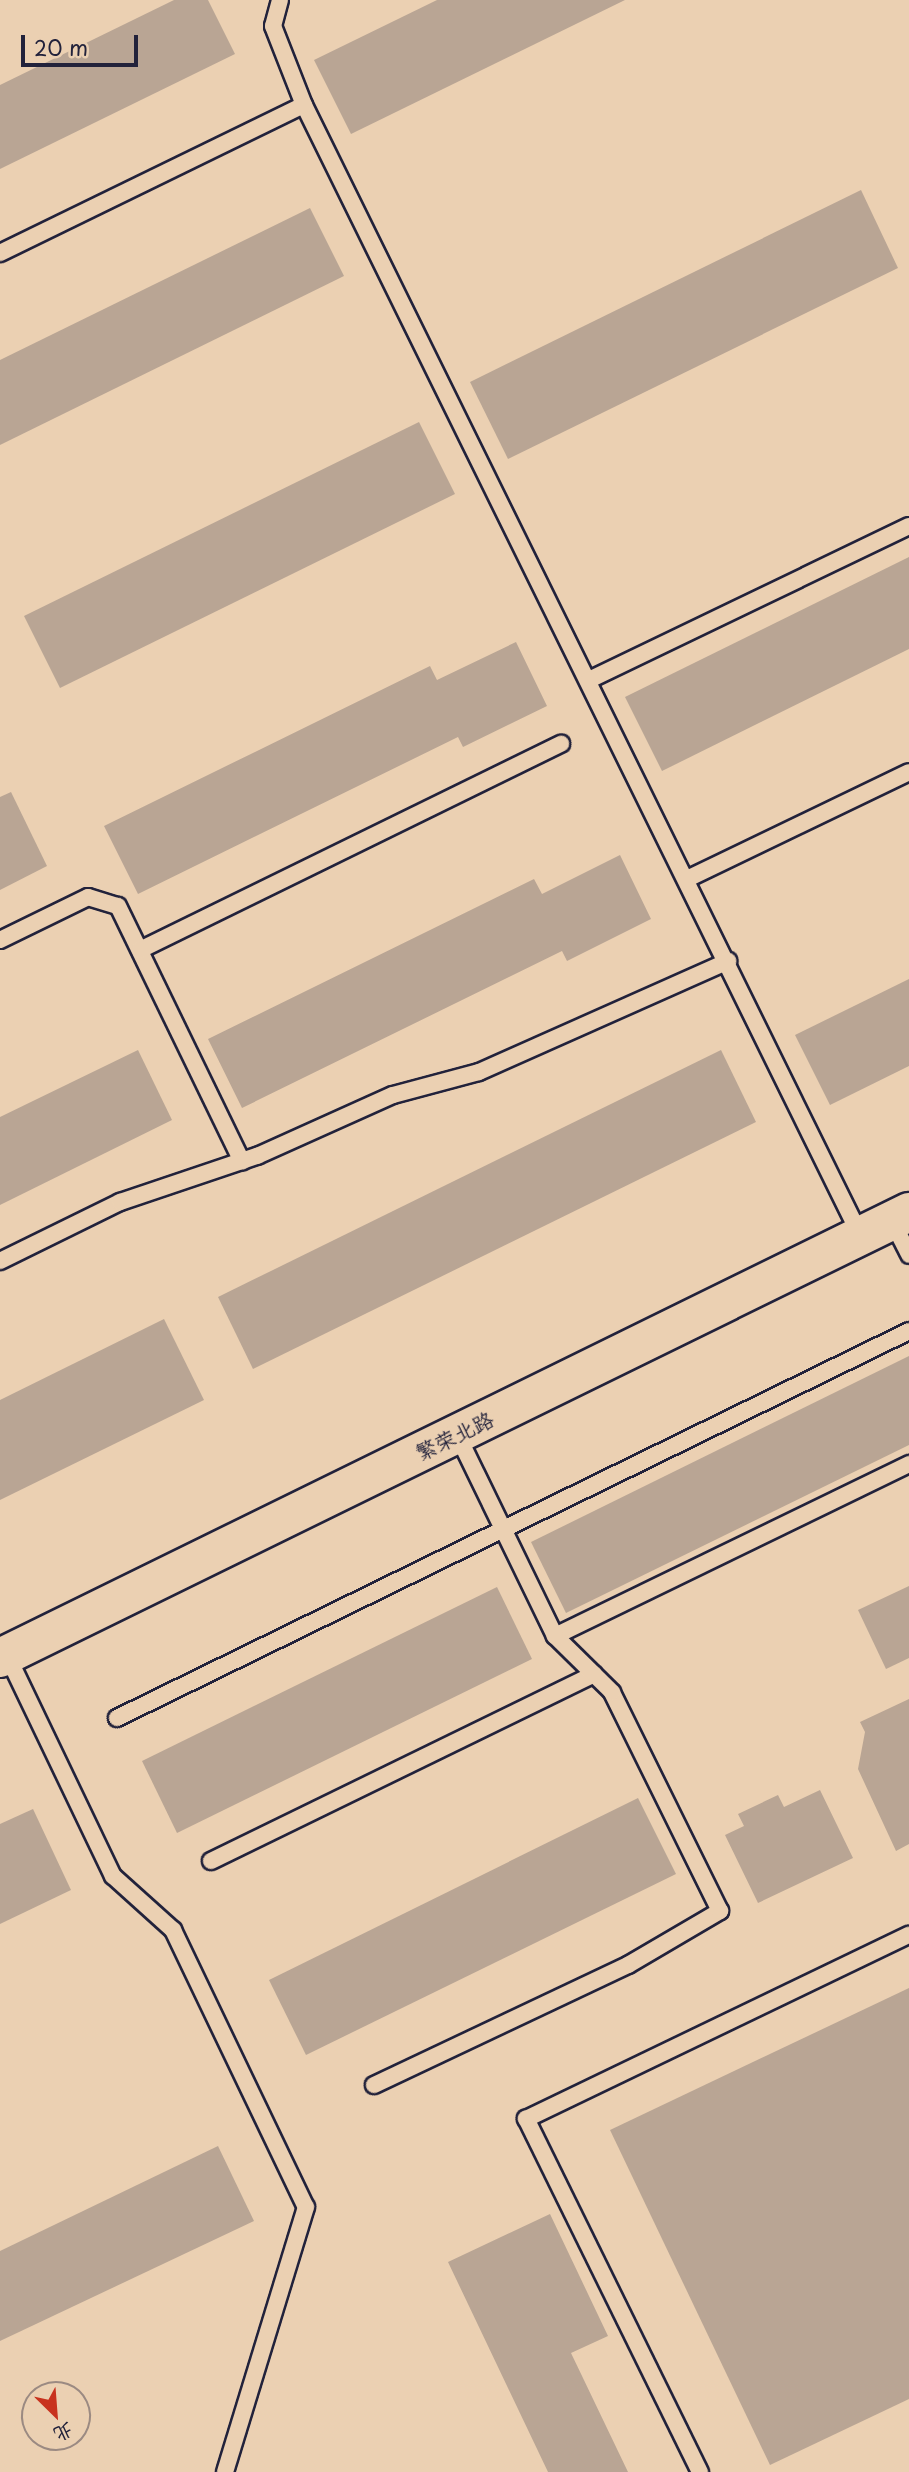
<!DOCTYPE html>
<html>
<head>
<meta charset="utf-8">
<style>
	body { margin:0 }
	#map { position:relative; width:909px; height:2472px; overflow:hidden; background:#ebd0b2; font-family:"Playpen Sans","LXGW WenKai TC",sans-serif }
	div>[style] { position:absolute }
	.building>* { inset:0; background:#b9a594 }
	.roads { filter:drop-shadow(2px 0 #22223b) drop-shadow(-2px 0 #22223b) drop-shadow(0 2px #22223b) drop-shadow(0 -2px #22223b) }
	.service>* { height:16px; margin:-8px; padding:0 8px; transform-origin:8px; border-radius:8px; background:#ebd0b2 }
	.tertiary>* { height:38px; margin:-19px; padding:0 19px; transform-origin:19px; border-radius:19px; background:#ebd0b2 }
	span { translate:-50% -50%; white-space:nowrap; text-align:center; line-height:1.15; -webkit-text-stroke:7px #ebd0b2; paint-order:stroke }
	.street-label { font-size:21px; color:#22223b }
	.north { position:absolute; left:21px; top:2381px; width:70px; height:70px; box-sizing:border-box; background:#ebd0b2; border:2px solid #9b8a82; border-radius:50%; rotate:155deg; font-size:19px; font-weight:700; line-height:28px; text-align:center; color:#22223b }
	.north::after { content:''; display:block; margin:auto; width:24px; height:32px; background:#c8321e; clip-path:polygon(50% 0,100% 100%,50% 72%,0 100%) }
	.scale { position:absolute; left:21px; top:35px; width:117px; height:32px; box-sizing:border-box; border:4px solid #22223b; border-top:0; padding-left:9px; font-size:21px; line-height:24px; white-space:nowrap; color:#22223b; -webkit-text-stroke:5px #ebd0b2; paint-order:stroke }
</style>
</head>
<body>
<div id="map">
	<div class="building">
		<div style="clip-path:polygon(174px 0,208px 0,235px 54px,0 169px,0 85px)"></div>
		<div style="clip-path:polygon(437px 0,625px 0,351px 134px,314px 60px)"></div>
		<div style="clip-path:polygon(861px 190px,898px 268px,508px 459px,470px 382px)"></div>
		<div style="clip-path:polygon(310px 208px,344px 276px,0 445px,0 360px)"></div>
		<div style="clip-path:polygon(419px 422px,455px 494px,60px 688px,24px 616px)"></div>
		<div style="clip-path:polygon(909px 557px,909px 649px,662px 771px,625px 697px)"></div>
		<div style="clip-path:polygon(516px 642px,547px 706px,463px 747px,458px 737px,138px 894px,104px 826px,430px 666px,437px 680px)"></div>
		<div style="clip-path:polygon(11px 792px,47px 866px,0 890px,0 797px)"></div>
		<div style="clip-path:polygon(620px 855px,651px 919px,567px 961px,562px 951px,242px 1108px,208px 1039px,534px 879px,542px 894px)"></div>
		<div style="clip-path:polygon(909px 979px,909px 1066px,830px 1105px,795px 1035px)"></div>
		<div style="clip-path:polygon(138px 1050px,172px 1120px,0 1205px,0 1117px)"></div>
		<div style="clip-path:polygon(721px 1050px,756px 1122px,253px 1369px,218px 1297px)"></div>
		<div style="clip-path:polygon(164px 1319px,204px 1400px,0 1500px,0 1400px)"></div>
		<div style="clip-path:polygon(909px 1356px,909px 1445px,566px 1613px,531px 1542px)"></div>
		<div style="clip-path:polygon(909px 1586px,909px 1658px,886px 1669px,858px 1610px)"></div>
		<div style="clip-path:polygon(497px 1587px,532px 1659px,177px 1833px,142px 1761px)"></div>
		<div style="clip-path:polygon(909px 1699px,909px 1844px,896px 1851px,858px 1769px,865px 1732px,860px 1722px)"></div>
		<div style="clip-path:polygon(820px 1790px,853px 1858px,758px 1903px,725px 1835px,744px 1826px,738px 1814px,778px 1795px,784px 1807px)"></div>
		<div style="clip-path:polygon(638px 1798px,676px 1874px,306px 2055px,269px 1980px)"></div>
		<div style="clip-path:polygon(33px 1809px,71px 1890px,0 1924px,0 1824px)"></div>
		<div style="clip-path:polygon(909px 1988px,909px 2399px,770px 2465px,610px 2130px)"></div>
		<div style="clip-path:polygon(218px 2146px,254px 2221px,0 2341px,0 2251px)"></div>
		<div style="clip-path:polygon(550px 2214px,608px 2336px,571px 2353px,628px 2472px,548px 2472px,448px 2262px)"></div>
	</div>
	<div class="roads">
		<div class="service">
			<div style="left:280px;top:0;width:27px;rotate:105deg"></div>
			<div style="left:273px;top:26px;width:85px;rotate:68.6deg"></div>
			<div style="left:304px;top:105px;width:1259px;rotate:63.8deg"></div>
			<div style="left:0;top:253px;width:338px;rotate:-26deg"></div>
			<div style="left:589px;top:680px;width:355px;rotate:-25.7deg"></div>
			<div style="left:687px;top:879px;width:246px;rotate:-25.7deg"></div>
			<div style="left:0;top:940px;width:98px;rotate:-26deg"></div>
			<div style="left:88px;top:897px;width:31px;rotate:17deg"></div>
			<div style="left:118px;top:906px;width:284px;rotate:64.1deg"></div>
			<div style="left:140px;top:950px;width:469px;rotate:-26.1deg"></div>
			<div style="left:892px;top:1221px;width:38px;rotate:63deg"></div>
			<div style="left:0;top:1261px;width:134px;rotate:-26.2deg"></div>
			<div style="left:120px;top:1202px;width:145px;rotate:-18.6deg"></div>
			<div style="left:257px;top:1156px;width:149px;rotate:-24.2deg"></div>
			<div style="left:393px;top:1095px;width:89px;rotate:-15deg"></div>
			<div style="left:479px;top:1072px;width:273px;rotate:-24deg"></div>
			<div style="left:555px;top:1636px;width:394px;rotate:-25.9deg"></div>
			<div style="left:7px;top:1655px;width:245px;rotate:64.4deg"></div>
			<div style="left:113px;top:1876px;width:81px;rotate:42deg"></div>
			<div style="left:173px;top:1930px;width:307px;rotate:64.4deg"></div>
			<div style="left:306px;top:2207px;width:277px;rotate:107deg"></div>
			<div style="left:117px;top:1718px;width:881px;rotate:-26.04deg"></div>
			<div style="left:211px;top:1861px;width:426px;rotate:-26deg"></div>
			<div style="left:374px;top:2085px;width:281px;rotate:-25.3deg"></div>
			<div style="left:628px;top:1965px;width:107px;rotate:-30.4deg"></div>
			<div style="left:720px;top:1911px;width:244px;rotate:-116.3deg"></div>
			<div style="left:612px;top:1692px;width:80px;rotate:-135.5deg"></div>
			<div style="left:555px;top:1636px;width:225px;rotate:-115.9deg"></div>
			<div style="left:700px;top:2472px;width:394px;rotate:-116.2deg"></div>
			<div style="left:526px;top:2119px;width:425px;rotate:-25.7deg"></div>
		</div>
		<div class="tertiary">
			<div style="left:0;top:1658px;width:1013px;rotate:-26.13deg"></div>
		</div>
	</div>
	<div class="street-label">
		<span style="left:454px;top:1435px;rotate:-26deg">繁荣北路</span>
	</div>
	<div class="north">北</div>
	<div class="scale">20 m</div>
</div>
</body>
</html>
